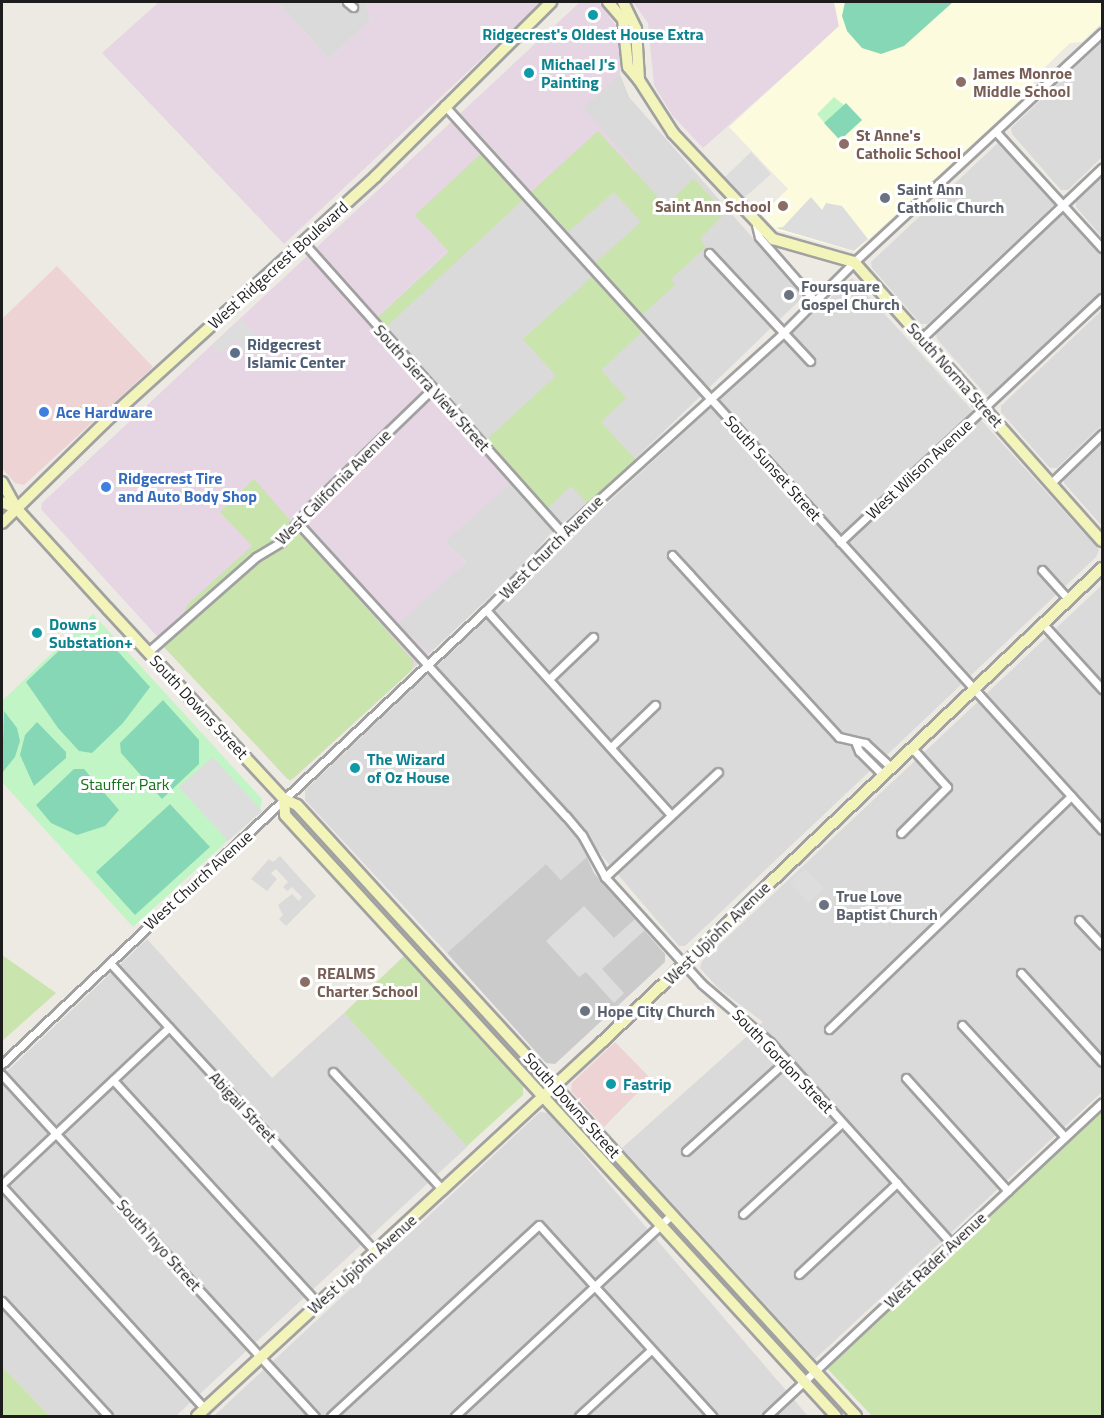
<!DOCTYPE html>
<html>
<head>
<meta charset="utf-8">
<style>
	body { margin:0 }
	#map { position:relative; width:1104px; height:1418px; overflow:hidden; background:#ede9e3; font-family:"Titillium Web",sans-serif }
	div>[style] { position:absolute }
	.residential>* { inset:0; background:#dbdada }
	.commercial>* { inset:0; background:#edd3d3 }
	.industrial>* { inset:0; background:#e6d5e3 }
	.education>* { inset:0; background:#fcfbdd }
	.religious>* { inset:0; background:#cbcbcb }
	.grass>* { inset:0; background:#c9e4ac }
	.park>* { inset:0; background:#c2f5c5 }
	.pitch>* { inset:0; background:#86d7b5 }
	.parking>* { inset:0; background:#ddd }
	.roads { filter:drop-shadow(2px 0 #a1a1a1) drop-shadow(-2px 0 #a1a1a1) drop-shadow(0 2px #a1a1a1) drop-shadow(0 -2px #a1a1a1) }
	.street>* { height:7px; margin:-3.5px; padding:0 3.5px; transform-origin:3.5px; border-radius:3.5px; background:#fff }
	.secondary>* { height:10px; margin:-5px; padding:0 5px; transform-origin:5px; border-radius:5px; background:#f3f4ba }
	.dots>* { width:16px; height:16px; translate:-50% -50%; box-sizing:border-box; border:3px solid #fff; border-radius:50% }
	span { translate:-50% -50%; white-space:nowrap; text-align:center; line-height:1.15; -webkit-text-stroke:6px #fff; paint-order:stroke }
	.culture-label { font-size:16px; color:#0d838f; font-weight:700 }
	.left { translate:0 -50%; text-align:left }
	.education-label { font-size:16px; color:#785e54; font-weight:700 }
	.right { translate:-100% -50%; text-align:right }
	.worship-label { font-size:16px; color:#5b616d; font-weight:700 }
	.street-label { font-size:16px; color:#1d1d1d }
	.service-label { font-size:16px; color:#4e5e75; font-weight:700 }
	.shop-label { font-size:16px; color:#366cbe; font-weight:700 }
	.park-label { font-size:16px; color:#137218 }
	.frame { position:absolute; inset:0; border:3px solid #1d1d1d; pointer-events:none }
</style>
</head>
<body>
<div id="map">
	<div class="residential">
		<div style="clip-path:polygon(277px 2px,365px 2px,371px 20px,329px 59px)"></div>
		<div style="clip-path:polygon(1102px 42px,1102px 157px,1068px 190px,1061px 190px,1012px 134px,1011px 128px)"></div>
		<div style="clip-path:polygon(620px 74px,629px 97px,801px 293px,801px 299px,606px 487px,549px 535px,526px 563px,430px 653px,397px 624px,466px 562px,445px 542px,376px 318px,522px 181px,635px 169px,582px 108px)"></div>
		<div style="clip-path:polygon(1000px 141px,1006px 143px,1053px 197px,1054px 205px,928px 324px,921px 324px,872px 268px,871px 262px)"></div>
		<div style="clip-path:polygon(1102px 177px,1102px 237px,1076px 207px,1076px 202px)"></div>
		<div style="clip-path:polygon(1064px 212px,1102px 251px,1102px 292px,993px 395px,986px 395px,937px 339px,936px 333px)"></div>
		<div style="clip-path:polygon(852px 278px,1099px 550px,1096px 557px,685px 946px,679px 946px,597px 850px,561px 880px,546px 864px,447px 953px,305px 800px,305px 790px,540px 569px,549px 557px)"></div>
		<div style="clip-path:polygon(1102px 310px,1102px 425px,1057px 468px,1050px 468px,1001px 412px,1001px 406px)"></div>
		<div style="clip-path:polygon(1102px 441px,1102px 526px,1064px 483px,1064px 477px)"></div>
		<div style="clip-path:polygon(1102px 585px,1102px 1092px,815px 1359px,622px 1148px,763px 1022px,718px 988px,700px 968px,702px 961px)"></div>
		<div style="clip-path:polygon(280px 856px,316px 896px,286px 926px,279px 919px,283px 915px,278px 905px,292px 894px,299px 901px,302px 897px,292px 887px,287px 891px,283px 887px,288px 882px,276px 869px,271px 873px,277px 879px,267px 891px,251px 879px,269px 859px,273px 862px)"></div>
		<div style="clip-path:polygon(147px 939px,272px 1078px,344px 1013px,468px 1146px,176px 1416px,49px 1416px,2px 1366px,2px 1076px)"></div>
		<div style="clip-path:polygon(540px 1112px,548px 1113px,808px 1416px,214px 1416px)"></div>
	</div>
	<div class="commercial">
		<div style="clip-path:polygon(57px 266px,153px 367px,24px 485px,15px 483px,2px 468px,2px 319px)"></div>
		<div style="clip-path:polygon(615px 1042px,651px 1079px,604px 1127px,571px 1091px,572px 1083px)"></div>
	</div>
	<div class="industrial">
		<div style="clip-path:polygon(159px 2px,277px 2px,329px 59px,371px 20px,365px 2px,542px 2px,284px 244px,102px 53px)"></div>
		<div style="clip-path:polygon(580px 2px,599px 2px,621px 33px,620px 74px,583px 108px,636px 169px,568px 231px,521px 181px,376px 318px,519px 475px,445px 542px,466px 562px,398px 624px,430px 653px,294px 778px,287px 779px,41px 509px,42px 503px)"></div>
		<div style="clip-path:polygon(633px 2px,834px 2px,839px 27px,703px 148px,672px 115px,654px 85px,648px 23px)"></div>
	</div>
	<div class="education">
		<div style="clip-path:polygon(834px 2px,1102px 2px,1102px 23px,1082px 42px,1070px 43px,1036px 76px,1032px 89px,855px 252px,776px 230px,761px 214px,788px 189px,729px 127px,839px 26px)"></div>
	</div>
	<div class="religious">
		<div style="clip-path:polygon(587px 857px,594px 873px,665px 954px,665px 962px,555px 1064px,546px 1063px,447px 953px,546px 864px,561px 880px)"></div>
	</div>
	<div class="grass">
		<div style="clip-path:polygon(598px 131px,665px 205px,694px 179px,725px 213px,700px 239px,706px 247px,671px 279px,675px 285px,640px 317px,593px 265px,641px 222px,614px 192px,568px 232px,531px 192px)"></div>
		<div style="clip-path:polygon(483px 152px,525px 198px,386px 327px,377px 318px,449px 252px,415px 215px)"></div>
		<div style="clip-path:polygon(594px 275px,644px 330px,601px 370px,626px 398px,601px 422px,637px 461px,589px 505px,571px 486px,546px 510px,484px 442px,556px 376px,523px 339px)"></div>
		<div style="clip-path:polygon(254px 479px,414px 662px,412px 670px,290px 781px,161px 644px,179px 624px,188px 604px,252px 546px,220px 512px)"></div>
		<div style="clip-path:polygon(2px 955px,56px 993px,2px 1041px)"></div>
		<div style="clip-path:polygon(404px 956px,523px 1085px,523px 1095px,467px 1146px,344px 1013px)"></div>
		<div style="clip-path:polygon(1102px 1105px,1102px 1416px,872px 1416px,825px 1366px)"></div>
		<div style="clip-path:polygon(2px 1366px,49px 1416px,2px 1416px)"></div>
	</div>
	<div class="park">
		<div style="clip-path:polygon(834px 97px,862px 120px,840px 141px,817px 114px)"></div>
		<div style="clip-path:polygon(93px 614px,262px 799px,260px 811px,133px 927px,2px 782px,2px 701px)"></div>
	</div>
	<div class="pitch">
		<div style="clip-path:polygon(845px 2px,953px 2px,904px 46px,881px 54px,862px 48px,847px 31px,842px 16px)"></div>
		<div style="clip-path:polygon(846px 103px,862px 120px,840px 140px,824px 123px)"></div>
		<div style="clip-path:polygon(94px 638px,113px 646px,150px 687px,123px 723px,92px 753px,79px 751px,58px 728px,26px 682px,68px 642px)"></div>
		<div style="clip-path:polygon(163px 700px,199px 740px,199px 764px,162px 799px,121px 753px,120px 743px)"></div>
		<div style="clip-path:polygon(4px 711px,17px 728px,20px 741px,15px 757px,2px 773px)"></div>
		<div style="clip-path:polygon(37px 722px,66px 752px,66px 758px,34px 786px,20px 755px,25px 735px)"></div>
		<div style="clip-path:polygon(74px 769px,84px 769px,119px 810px,105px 826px,77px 835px,51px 823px,36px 805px)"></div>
		<div style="clip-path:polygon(170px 804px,210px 847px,135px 915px,96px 872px)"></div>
	</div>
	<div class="parking">
		<div style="clip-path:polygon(751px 152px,771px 174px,744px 198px,725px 177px)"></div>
		<div style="clip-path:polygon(811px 197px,822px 210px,826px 203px,842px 206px,868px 239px,854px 251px,776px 228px,783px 227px)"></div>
		<div style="clip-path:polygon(241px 319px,264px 344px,250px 357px,234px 340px,220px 355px,212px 346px)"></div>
		<div style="clip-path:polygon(213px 757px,262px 811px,228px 841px,179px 787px)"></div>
		<div style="clip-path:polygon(805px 869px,824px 888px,808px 903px,790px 883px)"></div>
		<div style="clip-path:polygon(584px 906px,614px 938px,635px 919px,645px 930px,602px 969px,624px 993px,614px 1003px,586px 972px,579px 977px,546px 941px)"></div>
	</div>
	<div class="roads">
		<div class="street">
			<div style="left:347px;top:2px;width:8px;rotate:40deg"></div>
			<div style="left:444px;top:105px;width:979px;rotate:47.77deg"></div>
			<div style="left:996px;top:132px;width:157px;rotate:47.6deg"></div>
			<div style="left:756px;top:225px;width:12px;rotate:76deg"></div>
			<div style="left:759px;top:237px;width:85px;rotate:48.8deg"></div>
			<div style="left:303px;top:242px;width:390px;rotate:48.3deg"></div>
			<div style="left:709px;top:253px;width:148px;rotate:46.9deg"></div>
			<div style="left:922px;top:338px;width:248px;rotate:-43.4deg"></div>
			<div style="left:1051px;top:483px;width:71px;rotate:-43.9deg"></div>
			<div style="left:298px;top:523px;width:397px;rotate:47.6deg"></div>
			<div style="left:566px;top:816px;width:25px;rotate:50deg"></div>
			<div style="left:582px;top:835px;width:48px;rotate:61.3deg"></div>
			<div style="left:605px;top:877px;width:144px;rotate:47.8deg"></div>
			<div style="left:702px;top:984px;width:89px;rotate:40.5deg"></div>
			<div style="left:770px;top:1042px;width:270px;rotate:48deg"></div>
			<div style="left:840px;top:542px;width:358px;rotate:-43deg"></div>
			<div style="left:672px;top:555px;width:247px;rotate:47.5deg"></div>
			<div style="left:839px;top:737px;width:27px;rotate:13deg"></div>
			<div style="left:865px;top:743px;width:35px;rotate:43deg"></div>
			<div style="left:1042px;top:570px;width:40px;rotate:48deg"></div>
			<div style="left:486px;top:610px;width:276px;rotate:47.9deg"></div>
			<div style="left:1043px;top:624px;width:88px;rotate:47.8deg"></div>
			<div style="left:148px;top:652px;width:144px;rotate:-41.3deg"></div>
			<div style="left:256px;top:557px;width:29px;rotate:-31deg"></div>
			<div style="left:281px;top:542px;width:47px;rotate:-50.2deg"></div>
			<div style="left:311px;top:506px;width:170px;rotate:-44deg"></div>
			<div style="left:549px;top:679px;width:61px;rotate:-43.7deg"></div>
			<div style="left:856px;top:744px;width:8px;rotate:67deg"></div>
			<div style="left:859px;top:751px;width:34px;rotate:45deg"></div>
			<div style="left:611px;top:747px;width:61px;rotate:-43.7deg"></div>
			<div style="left:901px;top:833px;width:65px;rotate:-45deg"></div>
			<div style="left:947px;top:787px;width:52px;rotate:-131.9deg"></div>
			<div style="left:605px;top:877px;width:154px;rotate:-42.9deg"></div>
			<div style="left:1079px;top:920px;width:34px;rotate:47deg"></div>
			<div style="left:110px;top:963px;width:393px;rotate:47.4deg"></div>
			<div style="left:1021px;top:973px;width:120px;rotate:47.7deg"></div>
			<div style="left:962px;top:1025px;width:152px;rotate:47.4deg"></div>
			<div style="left:829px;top:1029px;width:336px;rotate:-43.9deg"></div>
			<div style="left:2px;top:1064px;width:664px;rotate:-43.17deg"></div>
			<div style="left:486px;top:610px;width:108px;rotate:-45.4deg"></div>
			<div style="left:562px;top:533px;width:297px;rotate:-42.1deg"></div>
			<div style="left:782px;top:334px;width:102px;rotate:-45deg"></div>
			<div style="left:854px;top:262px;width:338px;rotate:-42.8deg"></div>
			<div style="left:333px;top:1072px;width:161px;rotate:47deg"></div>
			<div style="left:2px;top:1075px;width:463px;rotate:47.5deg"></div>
			<div style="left:906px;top:1078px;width:152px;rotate:47.9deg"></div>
			<div style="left:113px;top:1080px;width:304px;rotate:47.5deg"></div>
			<div style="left:686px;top:1151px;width:135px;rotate:-42deg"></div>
			<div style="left:2px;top:1184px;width:229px;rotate:-43.2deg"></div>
			<div style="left:2px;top:1186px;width:302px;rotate:47.7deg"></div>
			<div style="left:743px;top:1214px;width:134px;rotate:-42.6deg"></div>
			<div style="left:799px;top:1274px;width:134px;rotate:-42.9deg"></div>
			<div style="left:2px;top:1301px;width:156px;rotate:47.3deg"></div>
			<div style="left:331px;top:1416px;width:282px;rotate:-42.6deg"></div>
			<div style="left:539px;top:1225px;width:258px;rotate:47.8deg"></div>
			<div style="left:455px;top:1416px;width:295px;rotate:-42.9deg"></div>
			<div style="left:579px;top:1416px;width:98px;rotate:-42.5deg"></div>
			<div style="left:767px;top:1416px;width:459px;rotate:-43.1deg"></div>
		</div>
		<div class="secondary">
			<div style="left:608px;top:2px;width:23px;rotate:49deg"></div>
			<div style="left:623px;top:19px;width:48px;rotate:84.1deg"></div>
			<div style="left:628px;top:67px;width:17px;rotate:50deg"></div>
			<div style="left:623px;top:2px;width:30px;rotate:64deg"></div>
			<div style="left:636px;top:29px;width:51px;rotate:86.6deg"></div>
			<div style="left:639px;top:80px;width:63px;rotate:57.3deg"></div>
			<div style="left:673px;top:133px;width:146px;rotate:46.7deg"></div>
			<div style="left:773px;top:239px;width:84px;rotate:15.9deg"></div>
			<div style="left:854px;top:262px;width:373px;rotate:48.4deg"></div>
			<div style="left:2px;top:482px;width:31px;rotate:61deg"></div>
			<div style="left:17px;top:509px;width:135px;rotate:47.7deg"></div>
			<div style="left:108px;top:609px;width:259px;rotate:47.2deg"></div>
			<div style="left:284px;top:799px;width:14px;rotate:25deg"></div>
			<div style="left:297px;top:805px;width:828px;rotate:47.54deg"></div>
			<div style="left:2px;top:502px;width:17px;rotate:25deg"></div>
			<div style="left:2px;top:523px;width:144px;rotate:-44.4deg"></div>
			<div style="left:105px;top:422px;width:366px;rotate:-42.2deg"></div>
			<div style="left:376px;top:176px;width:247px;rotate:-44.8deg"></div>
			<div style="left:284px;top:799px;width:16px;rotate:86deg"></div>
			<div style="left:285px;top:815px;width:815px;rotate:47.49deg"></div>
			<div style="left:197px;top:1416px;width:551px;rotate:-42.72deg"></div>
			<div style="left:602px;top:1042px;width:689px;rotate:-43.47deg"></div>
		</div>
	</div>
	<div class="dots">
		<div style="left:593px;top:15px;background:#0f9aa8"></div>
		<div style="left:529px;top:73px;background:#0f9aa8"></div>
		<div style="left:961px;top:82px;background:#8d6e63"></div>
		<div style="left:844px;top:144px;background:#8d6e63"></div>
		<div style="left:885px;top:198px;background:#6b7280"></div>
		<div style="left:783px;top:206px;background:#8d6e63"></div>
		<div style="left:789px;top:295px;background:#6b7280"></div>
		<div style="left:235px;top:353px;background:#5c6f8a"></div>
		<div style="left:44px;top:412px;background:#3f7fe0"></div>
		<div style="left:106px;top:487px;background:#3f7fe0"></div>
		<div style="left:37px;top:633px;background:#0f9aa8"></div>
		<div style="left:355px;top:768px;background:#0f9aa8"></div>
		<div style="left:824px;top:905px;background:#6b7280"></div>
		<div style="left:305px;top:982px;background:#8d6e63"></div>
		<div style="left:585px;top:1011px;background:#6b7280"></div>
		<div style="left:611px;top:1084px;background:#0f9aa8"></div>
	</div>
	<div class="culture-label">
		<span style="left:593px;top:34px">Ridgecrest's Oldest House Extra</span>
		<span class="left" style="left:541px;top:73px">Michael J's<br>Painting</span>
		<span class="left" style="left:49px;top:633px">Downs<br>Substation+</span>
		<span class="left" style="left:367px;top:768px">The Wizard<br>of Oz House</span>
		<span class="left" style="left:623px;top:1084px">Fastrip</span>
	</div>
	<div class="education-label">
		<span class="left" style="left:973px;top:82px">James Monroe<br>Middle School</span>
		<span class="left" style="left:856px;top:144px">St Anne's<br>Catholic School</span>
		<span class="right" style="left:771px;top:206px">Saint Ann School</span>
		<span class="left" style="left:317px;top:982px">REALMS<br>Charter School</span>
	</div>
	<div class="worship-label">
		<span class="left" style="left:897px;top:198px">Saint Ann<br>Catholic Church</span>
		<span class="left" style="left:801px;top:295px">Foursquare<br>Gospel Church</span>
		<span class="left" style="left:836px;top:905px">True Love<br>Baptist Church</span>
		<span class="left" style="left:597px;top:1011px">Hope City Church</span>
	</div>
	<div class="street-label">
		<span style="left:278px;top:265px;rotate:-42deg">West Ridgecrest Boulevard</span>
		<span style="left:955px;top:375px;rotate:48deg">South Norma Street</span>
		<span style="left:432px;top:388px;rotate:48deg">South Sierra View Street</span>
		<span style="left:773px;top:468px;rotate:48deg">South Sunset Street</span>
		<span style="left:919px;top:469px;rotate:-43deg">West Wilson Avenue</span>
		<span style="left:333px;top:487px;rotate:-45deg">West California Avenue</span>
		<span style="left:551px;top:547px;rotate:-45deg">West Church Avenue</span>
		<span style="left:199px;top:707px;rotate:47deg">South Downs Street</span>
		<span style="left:198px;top:880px;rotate:-42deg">West Church Avenue</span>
		<span style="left:717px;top:933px;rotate:-44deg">West Upjohn Avenue</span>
		<span style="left:783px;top:1061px;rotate:46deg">South Gordon Street</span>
		<span style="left:572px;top:1105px;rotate:48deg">South Downs Street</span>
		<span style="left:243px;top:1107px;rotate:47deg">Abigail Street</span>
		<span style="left:159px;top:1245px;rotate:48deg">South Inyo Street</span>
		<span style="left:935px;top:1260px;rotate:-43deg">West Rader Avenue</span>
		<span style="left:362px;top:1264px;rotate:-42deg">West Upjohn Avenue</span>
	</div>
	<div class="service-label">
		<span class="left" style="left:247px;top:353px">Ridgecrest<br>Islamic Center</span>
	</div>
	<div class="shop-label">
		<span class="left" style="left:56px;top:412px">Ace Hardware</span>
		<span class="left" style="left:118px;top:487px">Ridgecrest Tire<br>and Auto Body Shop</span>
	</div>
	<div class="park-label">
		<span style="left:125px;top:784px">Stauffer Park</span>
	</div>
	<div class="frame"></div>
</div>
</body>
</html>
